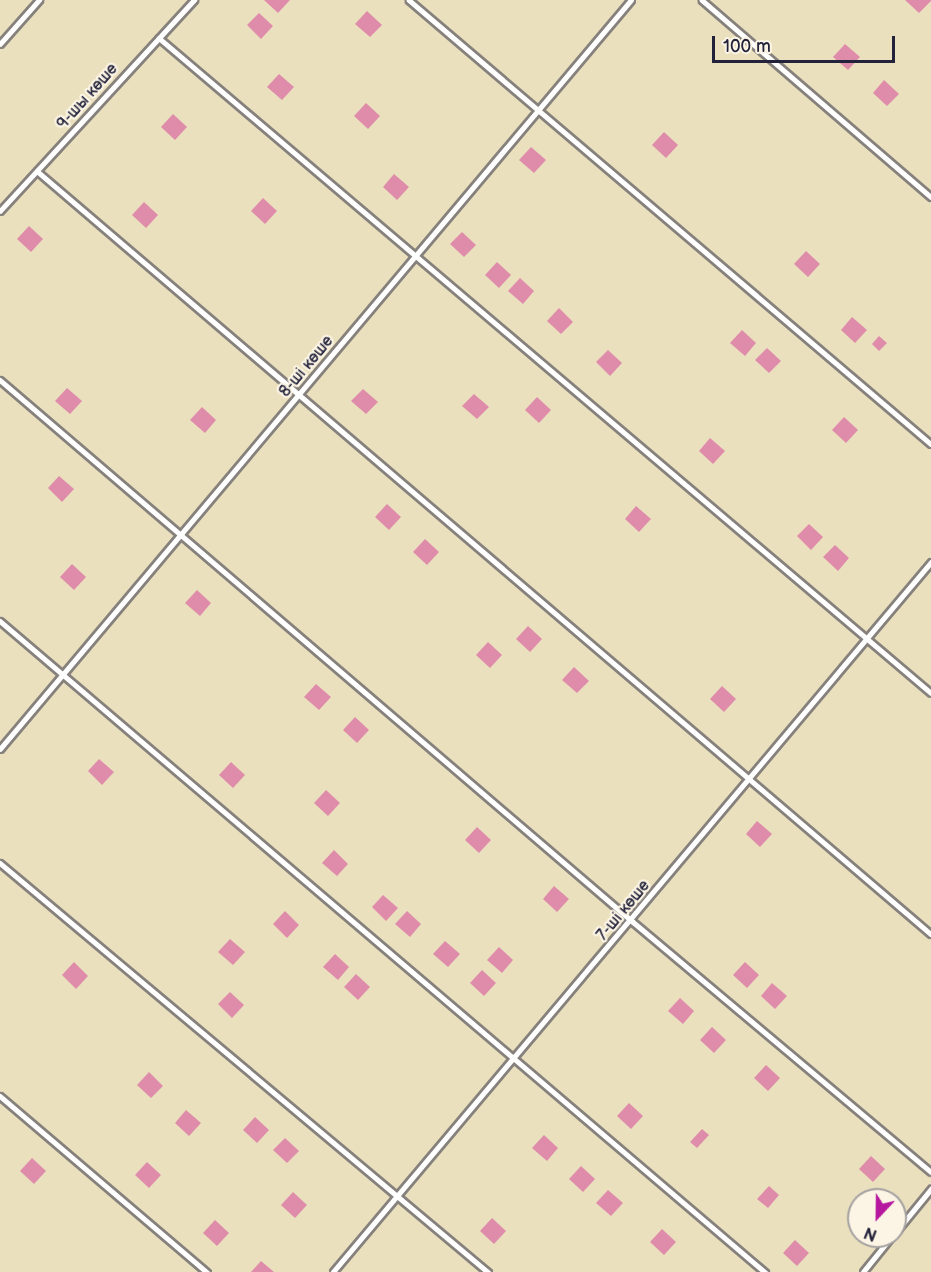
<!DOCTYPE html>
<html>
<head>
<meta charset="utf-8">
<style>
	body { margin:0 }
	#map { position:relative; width:931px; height:1272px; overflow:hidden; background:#eae0be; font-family:"Balsamiq Sans",sans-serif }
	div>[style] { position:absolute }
	.building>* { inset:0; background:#df8cab }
	.roads { filter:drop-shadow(2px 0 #86817c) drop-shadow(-2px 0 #86817c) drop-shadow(0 2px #86817c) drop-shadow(0 -2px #86817c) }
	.lane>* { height:4.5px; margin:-2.25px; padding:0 2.25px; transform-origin:2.25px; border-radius:2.25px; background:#fff }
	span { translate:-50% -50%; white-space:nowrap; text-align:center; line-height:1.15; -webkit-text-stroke:4.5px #fcf5e5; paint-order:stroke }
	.street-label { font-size:16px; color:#22223b }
	.north { position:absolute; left:847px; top:1188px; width:60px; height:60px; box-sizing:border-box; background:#fcf5e5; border:2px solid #a5a1a1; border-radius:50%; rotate:202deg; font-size:16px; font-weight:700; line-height:24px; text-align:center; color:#22223b }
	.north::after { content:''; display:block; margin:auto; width:21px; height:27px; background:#b5179e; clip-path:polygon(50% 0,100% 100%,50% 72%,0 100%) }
	.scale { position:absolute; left:712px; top:36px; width:183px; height:27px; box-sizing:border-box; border:3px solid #22223b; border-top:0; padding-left:8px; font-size:18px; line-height:21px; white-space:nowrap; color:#22223b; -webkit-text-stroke:4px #fcf5e5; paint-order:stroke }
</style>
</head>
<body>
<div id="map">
	<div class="building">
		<div style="clip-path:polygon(264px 0,290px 0,278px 13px)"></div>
		<div style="clip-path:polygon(905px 0,931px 0,931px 1px,919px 13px)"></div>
		<div style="clip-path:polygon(367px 11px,382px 25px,370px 37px,355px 24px)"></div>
		<div style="clip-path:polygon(259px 13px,273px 26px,261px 39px,247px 25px)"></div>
		<div style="clip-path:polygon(845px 44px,860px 57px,848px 70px,833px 57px)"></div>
		<div style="clip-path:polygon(279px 74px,294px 87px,282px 100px,267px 87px)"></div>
		<div style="clip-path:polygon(884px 80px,899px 94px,887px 106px,873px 93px)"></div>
		<div style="clip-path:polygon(366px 103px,380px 116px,368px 129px,354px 116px)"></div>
		<div style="clip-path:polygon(173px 114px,187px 127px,175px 140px,161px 127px)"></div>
		<div style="clip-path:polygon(664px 132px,678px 145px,666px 158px,652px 145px)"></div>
		<div style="clip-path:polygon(531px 147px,546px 160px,534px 173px,519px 160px)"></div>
		<div style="clip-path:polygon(394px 174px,409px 187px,397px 200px,383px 187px)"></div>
		<div style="clip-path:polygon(263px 198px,277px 211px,265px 224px,251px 211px)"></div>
		<div style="clip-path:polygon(144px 202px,158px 215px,146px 228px,132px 215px)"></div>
		<div style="clip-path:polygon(29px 226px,43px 239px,31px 252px,17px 239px)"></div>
		<div style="clip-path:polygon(462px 232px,476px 245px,464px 257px,450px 244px)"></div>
		<div style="clip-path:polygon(806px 251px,820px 264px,808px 277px,794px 264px)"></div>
		<div style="clip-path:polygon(497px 262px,511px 275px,499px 288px,485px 275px)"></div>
		<div style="clip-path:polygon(520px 278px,534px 291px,523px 304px,508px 291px)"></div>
		<div style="clip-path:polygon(559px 308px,573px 322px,561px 334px,547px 321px)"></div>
		<div style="clip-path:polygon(852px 317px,867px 330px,855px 343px,841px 330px)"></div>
		<div style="clip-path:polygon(742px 330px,756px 343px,745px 356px,730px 343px)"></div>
		<div style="clip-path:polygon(879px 336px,887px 343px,879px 351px,872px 344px)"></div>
		<div style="clip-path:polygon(767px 348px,781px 361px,769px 373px,755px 360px)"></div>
		<div style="clip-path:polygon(608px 350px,622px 363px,610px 376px,596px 362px)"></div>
		<div style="clip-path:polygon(67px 388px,82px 401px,70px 414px,55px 401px)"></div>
		<div style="clip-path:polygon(363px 389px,378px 402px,366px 414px,351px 401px)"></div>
		<div style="clip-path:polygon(474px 394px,489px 407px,477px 419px,462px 406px)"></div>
		<div style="clip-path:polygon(537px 397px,551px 410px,539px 423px,525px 410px)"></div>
		<div style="clip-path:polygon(202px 407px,216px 420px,205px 433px,190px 420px)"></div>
		<div style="clip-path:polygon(844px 417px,858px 430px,846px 443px,832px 430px)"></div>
		<div style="clip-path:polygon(710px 438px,725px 451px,713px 464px,699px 451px)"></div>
		<div style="clip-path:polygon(59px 476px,74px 489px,62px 502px,48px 488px)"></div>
		<div style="clip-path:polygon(387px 504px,401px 517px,389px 530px,375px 517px)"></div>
		<div style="clip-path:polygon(636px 506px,651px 519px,639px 532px,625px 519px)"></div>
		<div style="clip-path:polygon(809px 524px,823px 537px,811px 550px,797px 536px)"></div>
		<div style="clip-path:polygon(425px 539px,439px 552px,427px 565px,413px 552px)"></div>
		<div style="clip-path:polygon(835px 545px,849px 558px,838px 571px,823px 557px)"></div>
		<div style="clip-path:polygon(72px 564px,86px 577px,74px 590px,60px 577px)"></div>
		<div style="clip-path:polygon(197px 590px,211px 603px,200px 616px,185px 603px)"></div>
		<div style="clip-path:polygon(528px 626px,542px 639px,530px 652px,516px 639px)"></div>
		<div style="clip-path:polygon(488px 642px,502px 655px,490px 668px,476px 655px)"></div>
		<div style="clip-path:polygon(574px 667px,589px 681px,577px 693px,562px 680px)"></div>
		<div style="clip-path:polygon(316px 684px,331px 697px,319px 710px,304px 697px)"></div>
		<div style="clip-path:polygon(722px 686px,736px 699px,724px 712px,710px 699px)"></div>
		<div style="clip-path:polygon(355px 717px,369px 730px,357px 743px,343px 730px)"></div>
		<div style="clip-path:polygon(99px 759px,114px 772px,102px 785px,88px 771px)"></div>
		<div style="clip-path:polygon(231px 762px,245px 775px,233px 788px,219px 775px)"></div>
		<div style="clip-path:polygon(326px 790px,340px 803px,328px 816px,314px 803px)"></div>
		<div style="clip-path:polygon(757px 821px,772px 834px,760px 847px,746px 834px)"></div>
		<div style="clip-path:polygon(477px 827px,491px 840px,479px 853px,465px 840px)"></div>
		<div style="clip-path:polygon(334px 850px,348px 864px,337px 876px,322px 863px)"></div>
		<div style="clip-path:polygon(554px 886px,569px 899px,557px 912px,543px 899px)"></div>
		<div style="clip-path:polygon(383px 895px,398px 908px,386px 921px,372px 907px)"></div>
		<div style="clip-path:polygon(285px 911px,299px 925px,287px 938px,273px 924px)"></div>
		<div style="clip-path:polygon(407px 911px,421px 924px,410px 937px,395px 924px)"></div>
		<div style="clip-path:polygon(230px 939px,245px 952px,233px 965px,218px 952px)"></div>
		<div style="clip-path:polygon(445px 941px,460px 954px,448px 967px,433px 954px)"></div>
		<div style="clip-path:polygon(499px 947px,513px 960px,502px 973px,487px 960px)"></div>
		<div style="clip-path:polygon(335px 954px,349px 967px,338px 980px,323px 967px)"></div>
		<div style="clip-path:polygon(74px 962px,88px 976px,76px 989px,62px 975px)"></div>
		<div style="clip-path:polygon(745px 962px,759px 975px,747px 988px,733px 975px)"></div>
		<div style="clip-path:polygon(482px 970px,496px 983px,484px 996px,470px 983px)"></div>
		<div style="clip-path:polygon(356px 974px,370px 987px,358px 1000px,344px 987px)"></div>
		<div style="clip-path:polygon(772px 983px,787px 996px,775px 1009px,761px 996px)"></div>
		<div style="clip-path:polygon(230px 992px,244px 1005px,232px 1018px,218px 1004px)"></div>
		<div style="clip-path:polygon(680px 998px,694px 1011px,683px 1024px,668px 1011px)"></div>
		<div style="clip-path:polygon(712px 1027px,726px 1040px,714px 1053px,700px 1040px)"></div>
		<div style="clip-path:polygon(766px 1065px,780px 1078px,768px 1091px,754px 1078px)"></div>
		<div style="clip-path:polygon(149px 1072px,163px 1086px,151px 1098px,137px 1085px)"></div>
		<div style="clip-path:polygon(629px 1103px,643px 1116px,631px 1129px,617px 1116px)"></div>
		<div style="clip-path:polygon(186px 1110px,201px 1123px,189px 1136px,175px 1123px)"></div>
		<div style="clip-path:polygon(255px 1117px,269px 1130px,257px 1143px,243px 1130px)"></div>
		<div style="clip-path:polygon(702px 1129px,709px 1135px,697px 1148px,690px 1142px)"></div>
		<div style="clip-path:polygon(544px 1135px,558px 1148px,547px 1161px,532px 1148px)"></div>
		<div style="clip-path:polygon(285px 1138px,299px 1151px,287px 1163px,273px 1150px)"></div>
		<div style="clip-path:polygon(871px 1156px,885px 1169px,873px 1182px,859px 1169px)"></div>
		<div style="clip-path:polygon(32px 1158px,46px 1171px,34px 1184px,20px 1171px)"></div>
		<div style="clip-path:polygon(147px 1162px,161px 1175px,149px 1188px,135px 1175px)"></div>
		<div style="clip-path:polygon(581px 1166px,595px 1179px,583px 1192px,569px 1179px)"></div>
		<div style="clip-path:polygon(769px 1186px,779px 1195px,768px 1208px,757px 1199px)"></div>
		<div style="clip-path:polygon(608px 1190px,623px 1203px,611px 1216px,596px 1203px)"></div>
		<div style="clip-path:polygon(293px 1192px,307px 1205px,295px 1218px,281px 1205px)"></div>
		<div style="clip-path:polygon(492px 1218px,506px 1231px,494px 1244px,480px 1231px)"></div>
		<div style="clip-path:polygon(215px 1220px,229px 1233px,217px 1246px,203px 1233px)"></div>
		<div style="clip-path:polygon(662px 1229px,676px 1242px,664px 1255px,650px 1242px)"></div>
		<div style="clip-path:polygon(795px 1240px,809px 1253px,797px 1266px,783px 1253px)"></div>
		<div style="clip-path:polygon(261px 1261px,274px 1272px,251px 1272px)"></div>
	</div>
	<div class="roads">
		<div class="lane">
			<div style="left:409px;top:0;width:685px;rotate:40.38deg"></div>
			<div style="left:702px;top:0;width:302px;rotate:40.7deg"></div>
			<div style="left:159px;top:38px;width:1012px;rotate:40.31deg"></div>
			<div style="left:0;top:44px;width:59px;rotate:-48.4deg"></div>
			<div style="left:37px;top:171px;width:1175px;rotate:40.48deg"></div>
			<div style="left:0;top:211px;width:287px;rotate:-47.4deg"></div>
			<div style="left:0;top:380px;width:832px;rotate:40.56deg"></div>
			<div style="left:632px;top:921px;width:390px;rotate:40deg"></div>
			<div style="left:0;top:621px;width:1005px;rotate:40.4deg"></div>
			<div style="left:0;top:749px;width:979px;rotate:-49.89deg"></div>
			<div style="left:0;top:863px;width:637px;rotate:39.97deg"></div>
			<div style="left:0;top:1096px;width:272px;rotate:40.4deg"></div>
			<div style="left:895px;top:1233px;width:57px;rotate:-50.7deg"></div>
			<div style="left:333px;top:1272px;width:928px;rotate:-49.89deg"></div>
			<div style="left:863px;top:1272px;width:46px;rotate:-51.1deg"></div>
		</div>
	</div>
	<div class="street-label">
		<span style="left:88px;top:97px;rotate:-48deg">9-шы көше</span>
		<span style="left:307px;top:367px;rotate:-50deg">8-ші көше</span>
		<span style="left:624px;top:911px;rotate:-50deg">7-ші көше</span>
	</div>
	<div class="north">N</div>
	<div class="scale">100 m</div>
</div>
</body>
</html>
